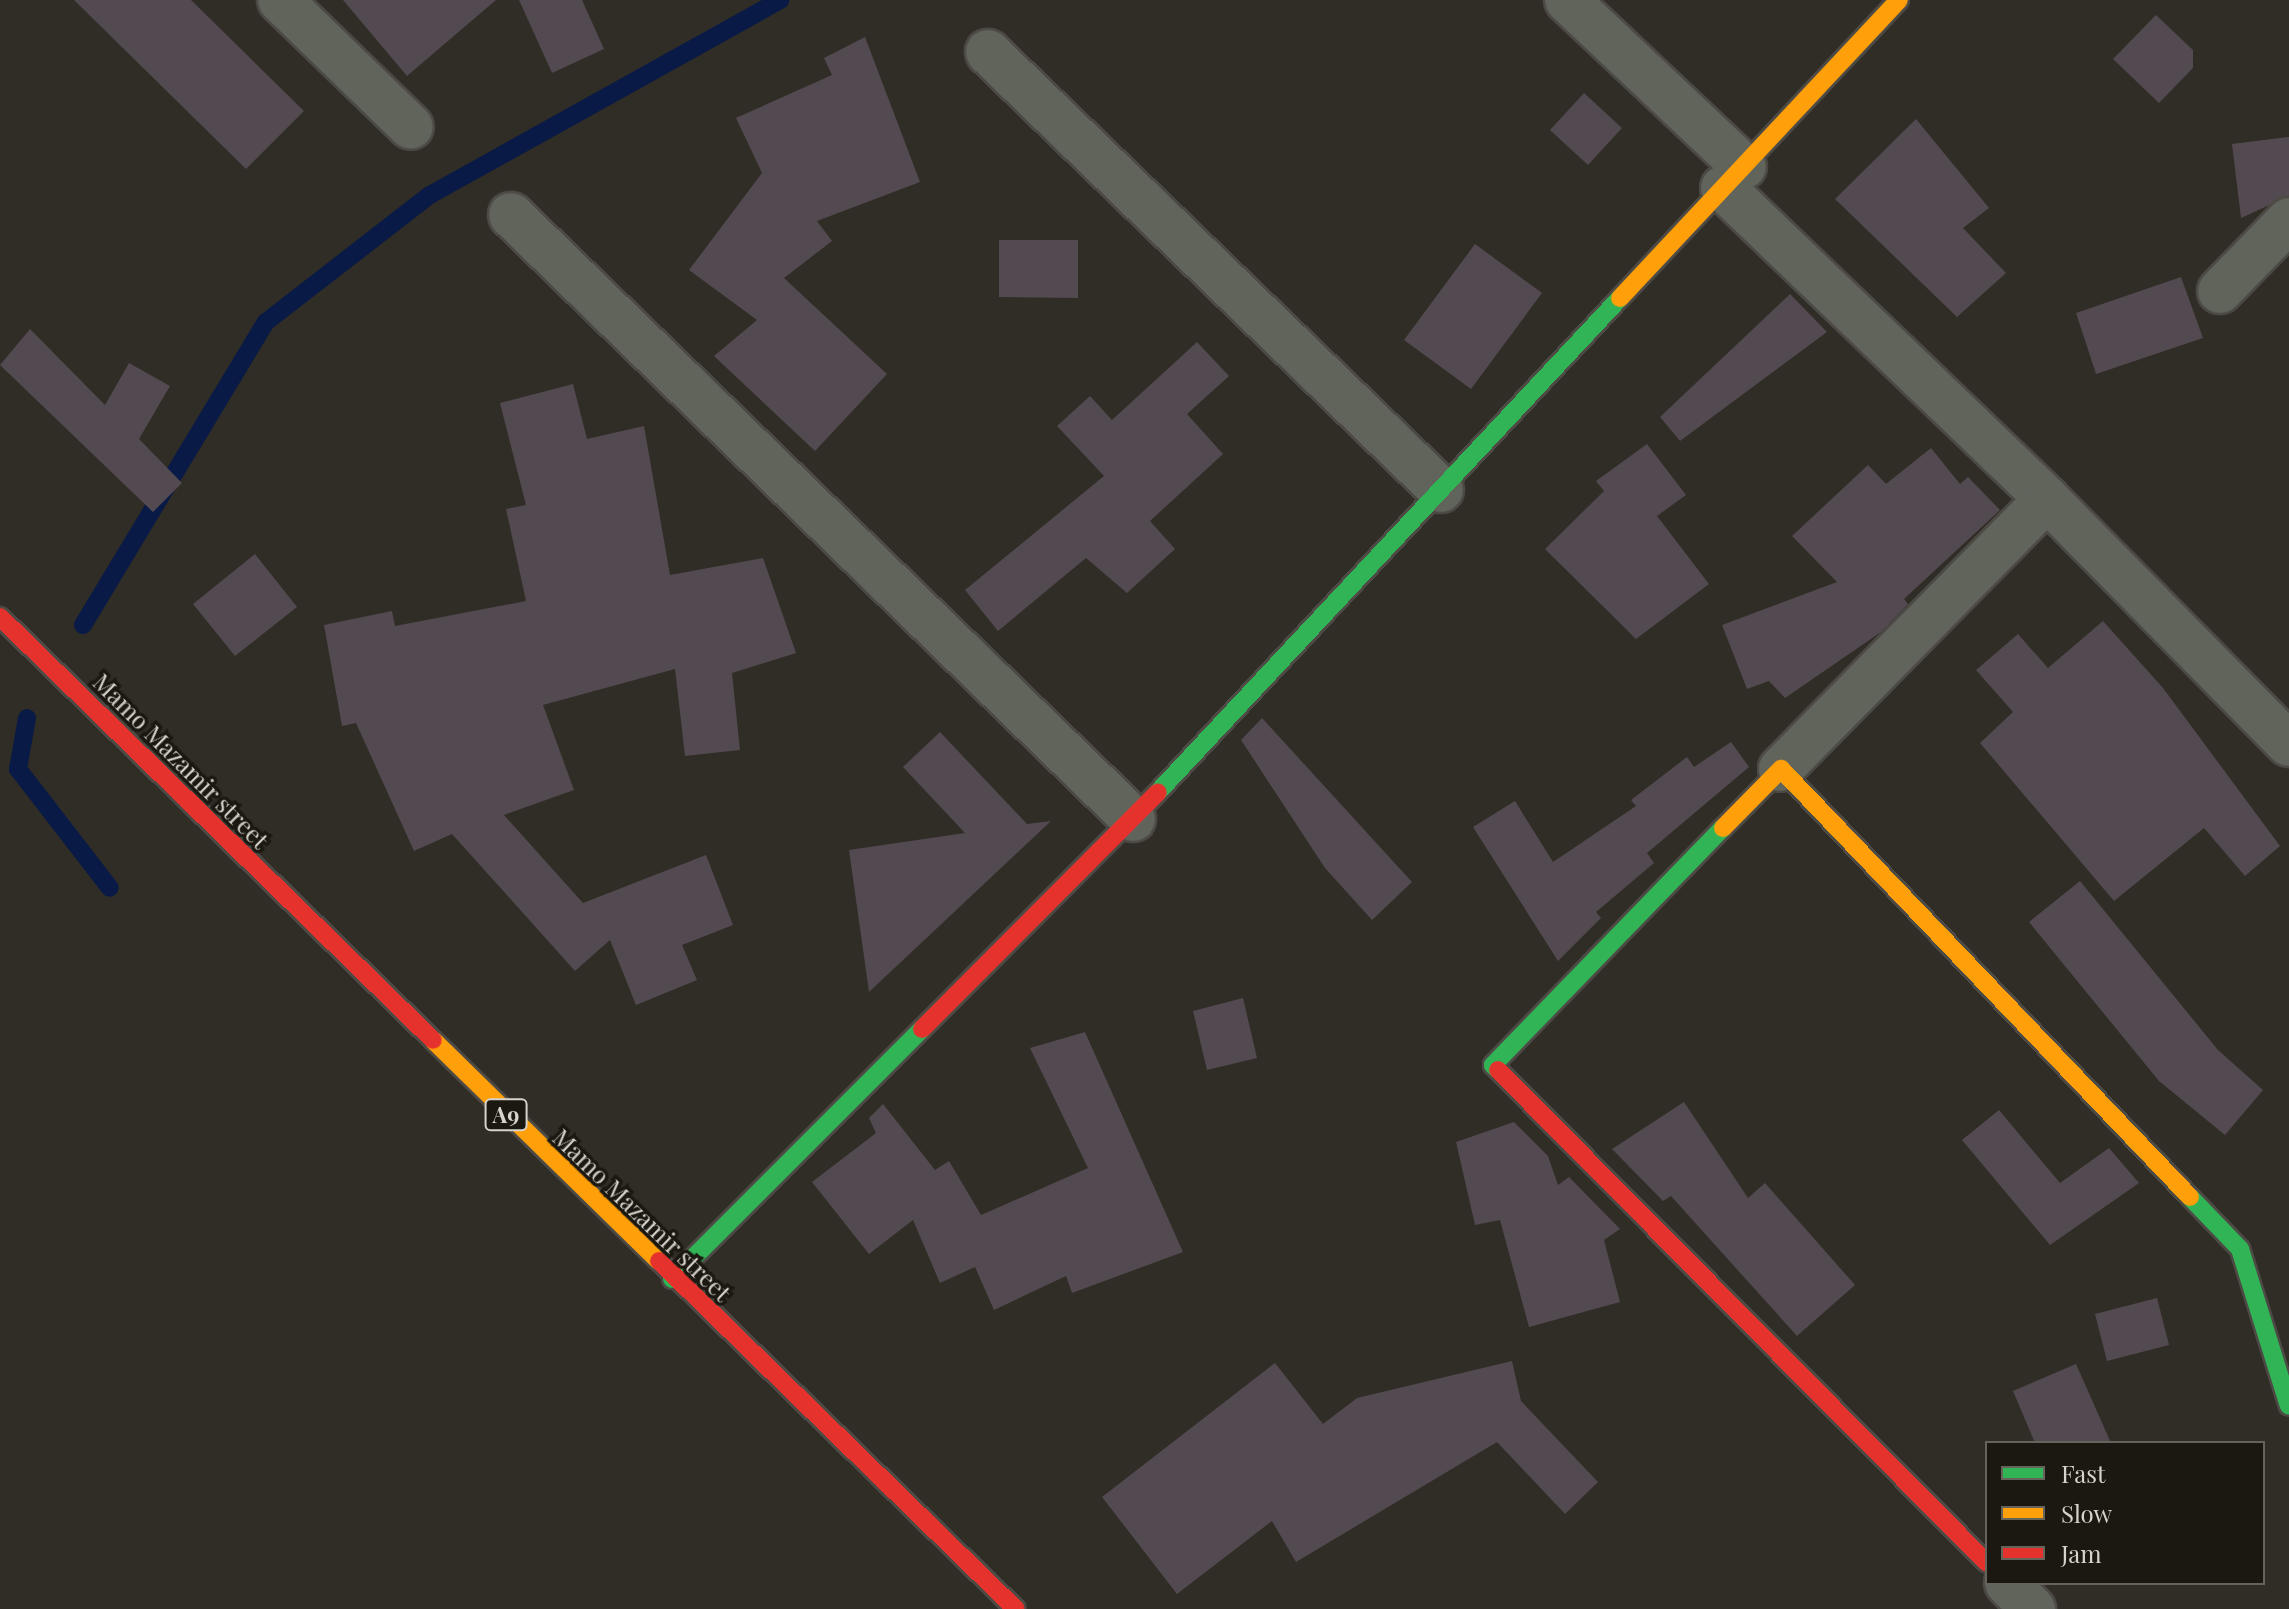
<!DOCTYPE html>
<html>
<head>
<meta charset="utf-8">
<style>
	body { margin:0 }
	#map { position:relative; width:2289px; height:1609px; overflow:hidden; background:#302d26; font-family:"Playfair Display",serif }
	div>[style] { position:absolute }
	.stream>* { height:18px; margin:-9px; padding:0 9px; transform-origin:9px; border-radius:9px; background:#091a46 }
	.building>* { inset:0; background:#534950 }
	.roads { filter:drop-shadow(2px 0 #4d4a45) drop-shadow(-2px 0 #4d4a45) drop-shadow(0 2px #4d4a45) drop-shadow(0 -2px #4d4a45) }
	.street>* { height:44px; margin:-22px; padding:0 22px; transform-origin:22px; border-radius:22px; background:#60645b }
	.fast>* { height:18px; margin:-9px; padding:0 9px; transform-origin:9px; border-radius:9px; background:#30b455 }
	.slow>* { height:18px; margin:-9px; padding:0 9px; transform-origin:9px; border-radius:9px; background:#ff9f0a }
	.jam>* { height:18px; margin:-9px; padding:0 9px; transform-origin:9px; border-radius:9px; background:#e5322d }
	span { translate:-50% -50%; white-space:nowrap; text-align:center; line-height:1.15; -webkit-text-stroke:7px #1a1811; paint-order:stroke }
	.shield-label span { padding:2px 6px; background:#1a1811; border:2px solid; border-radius:6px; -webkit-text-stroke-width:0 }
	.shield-label { font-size:22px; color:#d7d3cb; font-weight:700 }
	.street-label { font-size:24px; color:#d7d3cb }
	.legend { position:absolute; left:1985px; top:1441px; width:280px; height:144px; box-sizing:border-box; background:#1a1811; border:2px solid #66635b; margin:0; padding:10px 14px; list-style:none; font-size:24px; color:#d7d3cb }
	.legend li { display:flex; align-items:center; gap:16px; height:40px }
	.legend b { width:40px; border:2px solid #66635b }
</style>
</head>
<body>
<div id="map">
	<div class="stream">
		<div style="left:83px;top:625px;width:354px;rotate:-58.9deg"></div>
		<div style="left:266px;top:322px;width:207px;rotate:-37.8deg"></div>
		<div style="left:430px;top:195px;width:401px;rotate:-29.1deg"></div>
		<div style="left:27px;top:718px;width:52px;rotate:100deg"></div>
		<div style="left:18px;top:769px;width:150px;rotate:52.3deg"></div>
	</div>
	<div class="building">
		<div style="clip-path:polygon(74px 0,191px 0,304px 111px,246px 169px)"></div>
		<div style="clip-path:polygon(343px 0,496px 0,407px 76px)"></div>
		<div style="clip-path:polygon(519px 0,582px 0,604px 49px,552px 73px)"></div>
		<div style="clip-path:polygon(2156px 15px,2193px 50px,2193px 68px,2159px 103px,2113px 59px)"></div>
		<div style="clip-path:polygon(865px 37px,920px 182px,817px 221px,832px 241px,784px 278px,887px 374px,815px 451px,714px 356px,757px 320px,689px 270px,762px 173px,736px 118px,832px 75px,824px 58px)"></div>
		<div style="clip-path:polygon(1584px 93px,1622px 128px,1588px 165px,1550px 130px)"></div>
		<div style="clip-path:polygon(1916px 119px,1989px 208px,1963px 228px,2006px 273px,1957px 317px,1835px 199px)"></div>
		<div style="clip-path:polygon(2289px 137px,2289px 196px,2241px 218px,2232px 144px)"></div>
		<div style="clip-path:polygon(999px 240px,1078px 240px,1078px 298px,999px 297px)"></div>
		<div style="clip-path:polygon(1475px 244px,1542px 293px,1471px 389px,1404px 340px)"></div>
		<div style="clip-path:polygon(2181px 277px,2203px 338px,2096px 374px,2076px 313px)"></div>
		<div style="clip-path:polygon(1790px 294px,1827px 332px,1680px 441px,1660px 417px)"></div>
		<div style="clip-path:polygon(30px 329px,105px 405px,129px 363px,170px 386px,139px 439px,182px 483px,153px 512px,0 365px)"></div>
		<div style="clip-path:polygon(1197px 342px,1229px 376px,1187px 414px,1223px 454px,1150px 521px,1175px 549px,1127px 593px,1086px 558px,998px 631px,965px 590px,1104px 476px,1057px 426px,1090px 396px,1112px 420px)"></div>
		<div style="clip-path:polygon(573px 384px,587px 439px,644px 426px,670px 575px,763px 558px,796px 653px,732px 673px,740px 750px,685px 756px,675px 669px,543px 705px,574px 790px,504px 815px,583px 903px,706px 855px,733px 925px,682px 945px,697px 980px,636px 1005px,610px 940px,575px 971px,452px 834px,414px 851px,356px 723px,342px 726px,324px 625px,392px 611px,395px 626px,526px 601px,506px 509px,526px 505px,500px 403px)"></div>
		<div style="clip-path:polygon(1647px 444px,1686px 495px,1657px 516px,1709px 584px,1636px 639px,1545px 549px,1604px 491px,1596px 481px)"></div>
		<div style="clip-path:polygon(1931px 448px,1960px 484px,1968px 477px,2000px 510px,1904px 599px,1908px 604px,1881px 632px,1785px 698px,1769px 681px,1747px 689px,1722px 625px,1837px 582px,1792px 536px,1868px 465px,1886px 484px)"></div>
		<div style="clip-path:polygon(255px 554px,297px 607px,235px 656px,193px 604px)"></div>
		<div style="clip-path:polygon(2103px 621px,2163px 688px,2280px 846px,2245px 876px,2204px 828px,2114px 901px,1980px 743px,2013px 712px,1976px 670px,2018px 634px,2048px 668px)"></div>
		<div style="clip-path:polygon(1262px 718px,1412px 882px,1372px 920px,1325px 868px,1241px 740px)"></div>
		<div style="clip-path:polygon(940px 732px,1027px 824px,1051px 821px,869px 992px,849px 850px,965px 833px,903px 767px)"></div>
		<div style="clip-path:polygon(1731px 742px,1749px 767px,1647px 853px,1654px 863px,1596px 912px,1601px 918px,1558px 961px,1473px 827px,1515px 801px,1553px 862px,1636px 806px,1631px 800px,1687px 757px,1694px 767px)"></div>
		<div style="clip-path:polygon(2080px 881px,2218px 1050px,2263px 1090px,2225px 1135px,2159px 1081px,2029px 922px)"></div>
		<div style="clip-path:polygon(1243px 998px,1257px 1058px,1207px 1070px,1193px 1011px)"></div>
		<div style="clip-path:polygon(1085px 1032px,1183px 1252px,1072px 1293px,1066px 1276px,994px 1310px,975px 1267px,940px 1283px,913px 1220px,869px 1254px,812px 1182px,876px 1133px,869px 1118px,883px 1104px,935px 1170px,949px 1161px,981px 1215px,1088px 1168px,1030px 1048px)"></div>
		<div style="clip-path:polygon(1684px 1102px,1748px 1198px,1765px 1183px,1855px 1285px,1797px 1336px,1671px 1196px,1663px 1201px,1612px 1149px)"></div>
		<div style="clip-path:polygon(1999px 1110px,2060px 1183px,2109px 1148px,2139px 1183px,2050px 1245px,1962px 1140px)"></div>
		<div style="clip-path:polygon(1514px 1122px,1548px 1156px,1558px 1185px,1569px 1177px,1620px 1229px,1604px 1240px,1620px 1302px,1529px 1327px,1500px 1220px,1475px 1225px,1456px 1142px)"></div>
		<div style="clip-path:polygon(2157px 1298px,2169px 1345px,2107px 1361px,2095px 1314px)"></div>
		<div style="clip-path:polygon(1512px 1361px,1521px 1401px,1598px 1482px,1565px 1514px,1497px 1442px,1296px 1562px,1272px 1521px,1177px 1594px,1102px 1497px,1275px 1363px,1323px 1424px,1357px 1398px)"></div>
		<div style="clip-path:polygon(2076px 1364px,2111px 1443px,2035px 1443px,2013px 1391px)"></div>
	</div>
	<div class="roads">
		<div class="street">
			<div style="left:280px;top:0;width:182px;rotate:44.1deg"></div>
			<div style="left:1567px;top:0;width:243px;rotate:43.3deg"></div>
			<div style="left:988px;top:52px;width:630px;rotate:44.04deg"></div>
			<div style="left:1723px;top:188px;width:449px;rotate:43.8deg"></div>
			<div style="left:2047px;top:499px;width:379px;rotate:134.6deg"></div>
			<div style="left:511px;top:215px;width:867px;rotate:44.16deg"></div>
			<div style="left:2220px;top:291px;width:99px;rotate:-45.8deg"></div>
			<div style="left:2047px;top:499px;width:344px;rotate:45.4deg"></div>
			<div style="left:2007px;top:1583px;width:37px;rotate:45deg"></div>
		</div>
		<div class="fast">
			<div style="left:1158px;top:792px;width:676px;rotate:-46.92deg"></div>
			<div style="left:1498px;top:1070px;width:7px;rotate:-135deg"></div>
			<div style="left:1493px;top:1065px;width:330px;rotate:-45.9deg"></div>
			<div style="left:2190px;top:1197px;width:72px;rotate:46.1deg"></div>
			<div style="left:2240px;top:1249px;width:164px;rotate:72.7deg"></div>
			<div style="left:672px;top:1279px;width:354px;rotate:-45deg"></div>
		</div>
		<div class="slow">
			<div style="left:1620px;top:298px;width:408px;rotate:-46.9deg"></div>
			<div style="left:1723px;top:828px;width:83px;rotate:-45.5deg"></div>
			<div style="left:1781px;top:769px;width:592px;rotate:46.3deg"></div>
			<div style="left:433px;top:1040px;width:316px;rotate:44.4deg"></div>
		</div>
		<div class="jam">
			<div style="left:0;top:617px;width:605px;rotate:44.33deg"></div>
			<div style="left:922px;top:1029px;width:334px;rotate:-45.1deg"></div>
			<div style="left:1498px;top:1070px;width:694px;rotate:45.23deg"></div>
			<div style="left:659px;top:1261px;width:498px;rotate:44.3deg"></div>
		</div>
	</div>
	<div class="shield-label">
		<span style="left:506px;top:1115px">A9</span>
	</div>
	<div class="street-label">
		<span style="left:181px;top:761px;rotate:45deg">Mamo Mazamir street</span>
		<span style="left:642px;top:1215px;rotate:44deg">Mamo Mazamir street</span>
	</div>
	<ul class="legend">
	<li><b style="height:10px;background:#30b455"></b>Fast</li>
	<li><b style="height:10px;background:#ff9f0a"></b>Slow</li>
	<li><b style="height:10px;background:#e5322d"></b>Jam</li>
	</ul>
</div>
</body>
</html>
